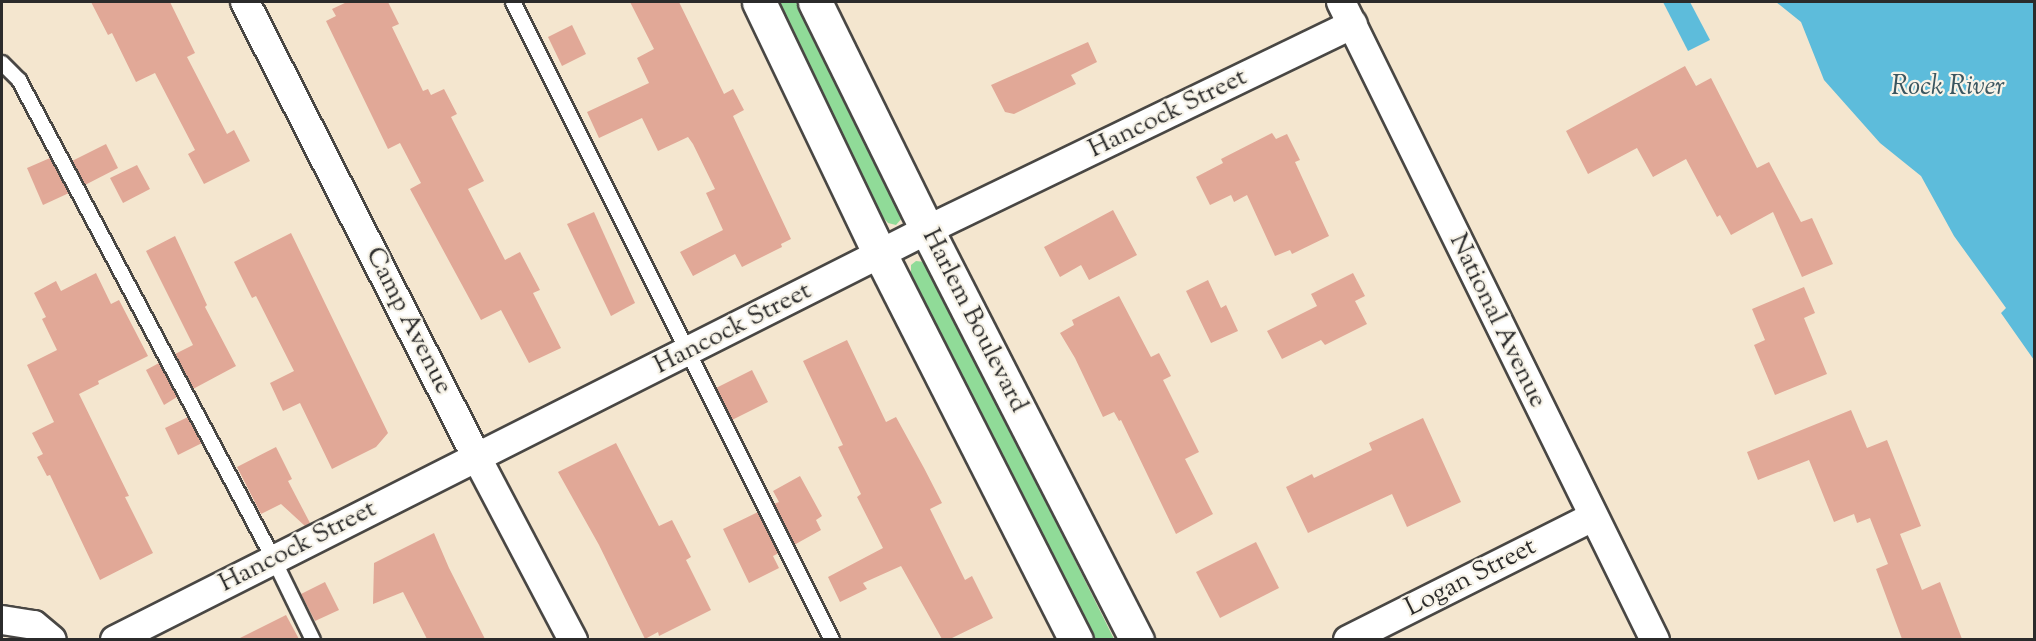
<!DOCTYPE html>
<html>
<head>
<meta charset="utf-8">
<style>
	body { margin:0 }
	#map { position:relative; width:2036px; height:641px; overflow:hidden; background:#f4e6cf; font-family:"Sorts Mill Goudy",serif }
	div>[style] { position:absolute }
	.green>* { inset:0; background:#90db98 }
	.water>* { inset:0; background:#5dbcdb }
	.building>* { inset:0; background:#e1a897 }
	.roads { filter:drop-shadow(2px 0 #494744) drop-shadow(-2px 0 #494744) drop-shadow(0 2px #494744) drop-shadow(0 -2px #494744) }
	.service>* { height:14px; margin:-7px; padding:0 7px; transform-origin:7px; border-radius:7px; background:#fff }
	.minor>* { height:28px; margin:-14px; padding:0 14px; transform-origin:14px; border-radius:14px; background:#fff }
	.tertiary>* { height:33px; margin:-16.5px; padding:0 16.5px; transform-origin:16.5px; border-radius:16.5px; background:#fff }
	span { translate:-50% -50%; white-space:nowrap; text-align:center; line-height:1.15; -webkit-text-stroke:4.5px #f7f3e8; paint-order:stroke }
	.street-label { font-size:26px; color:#2b2b2b }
	.water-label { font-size:27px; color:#3a5660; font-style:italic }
	.frame { position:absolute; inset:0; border:3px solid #2b2b2b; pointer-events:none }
</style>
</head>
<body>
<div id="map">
	<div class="green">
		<div style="clip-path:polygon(773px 2px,797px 2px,903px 209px,902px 218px,896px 225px,888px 223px,880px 214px)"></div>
		<div style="clip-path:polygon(916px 261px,925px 262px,929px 267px,1114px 639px,1094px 639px,911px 274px,911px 265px)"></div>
	</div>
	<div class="water">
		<div style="clip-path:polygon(1663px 2px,1690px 2px,1710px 40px,1688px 51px)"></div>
		<div style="clip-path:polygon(1776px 2px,2034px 2px,2034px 360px,2001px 313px,2006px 308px,1954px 236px,1921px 176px,1880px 143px,1824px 80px,1801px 22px)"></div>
	</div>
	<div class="building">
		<div style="clip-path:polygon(91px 2px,170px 2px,195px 53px,187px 57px,227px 134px,234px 130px,250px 161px,204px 184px,188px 154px,195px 150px,155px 73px,136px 82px,112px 33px,108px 35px)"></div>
		<div style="clip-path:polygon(347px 2px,388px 2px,399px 24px,392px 27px,423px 91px,428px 89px,431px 95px,444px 89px,457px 114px,451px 117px,484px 181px,468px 189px,505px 260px,520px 252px,540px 290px,533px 293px,561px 348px,529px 363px,501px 310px,481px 320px,410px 189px,421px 183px,400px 143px,388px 149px,326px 21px,336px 16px,332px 9px)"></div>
		<div style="clip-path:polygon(630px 2px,679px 2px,724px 94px,733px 89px,744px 110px,733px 116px,791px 239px,781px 244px,782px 247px,742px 267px,735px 254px,693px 276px,680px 252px,723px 230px,706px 193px,715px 189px,693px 144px,688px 137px,658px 151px,642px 118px,599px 138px,587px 112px,649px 83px,637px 58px,654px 49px)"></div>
		<div style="clip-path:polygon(572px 25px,586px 54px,562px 66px,548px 37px)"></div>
		<div style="clip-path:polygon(1088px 42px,1097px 62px,1071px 75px,1076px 84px,1014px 114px,1005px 112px,991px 85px)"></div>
		<div style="clip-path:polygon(1685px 66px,1696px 86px,1711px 78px,1757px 168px,1769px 162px,1801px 222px,1812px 218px,1833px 264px,1802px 277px,1773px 212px,1731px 235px,1720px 215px,1717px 217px,1686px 159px,1653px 177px,1637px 148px,1588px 174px,1566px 131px)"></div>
		<div style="clip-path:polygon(1272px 133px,1276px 139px,1287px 134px,1300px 160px,1295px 162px,1329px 236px,1292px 254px,1290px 250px,1275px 256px,1247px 195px,1234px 202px,1231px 195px,1210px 205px,1196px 177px,1223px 163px,1221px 159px)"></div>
		<div style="clip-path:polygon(106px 144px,118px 168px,85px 185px,72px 161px)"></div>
		<div style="clip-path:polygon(50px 158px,69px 193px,43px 205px,27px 168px)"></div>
		<div style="clip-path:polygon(137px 165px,150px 189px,123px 203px,110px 178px)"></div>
		<div style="clip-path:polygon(1113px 210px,1137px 255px,1089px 280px,1081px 265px,1060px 277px,1044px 247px)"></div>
		<div style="clip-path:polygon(594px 212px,635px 303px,611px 316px,567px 224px)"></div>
		<div style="clip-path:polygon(291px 233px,388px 433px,376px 447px,332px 469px,300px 403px,283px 411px,270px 383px,294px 371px,256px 296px,252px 298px,234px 262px)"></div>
		<div style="clip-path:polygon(175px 236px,207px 305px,205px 307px,236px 366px,193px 389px,175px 354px,193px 345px,146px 251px)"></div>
		<div style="clip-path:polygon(96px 273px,111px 304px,119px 300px,148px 356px,98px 381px,99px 384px,79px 394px,129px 496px,125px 497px,153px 553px,100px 580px,50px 475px,47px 476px,37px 457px,43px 454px,32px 433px,54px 422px,27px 365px,57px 350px,42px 319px,46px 317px,34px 293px,56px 281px,61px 291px)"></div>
		<div style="clip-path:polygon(1353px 273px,1365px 296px,1355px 301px,1367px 324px,1325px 345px,1321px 340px,1282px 359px,1267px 331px,1317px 306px,1311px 294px)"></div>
		<div style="clip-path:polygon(1208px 280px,1221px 308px,1226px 305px,1238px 331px,1211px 343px,1186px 291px)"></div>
		<div style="clip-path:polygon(1804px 287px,1815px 313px,1804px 318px,1827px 374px,1775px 395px,1754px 345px,1765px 340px,1752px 309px)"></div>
		<div style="clip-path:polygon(1119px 296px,1151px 357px,1159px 353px,1171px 376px,1163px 380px,1199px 452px,1185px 459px,1213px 514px,1176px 534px,1121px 420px,1119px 421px,1114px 412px,1103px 417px,1075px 358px,1060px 333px,1074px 325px,1072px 320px)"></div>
		<div style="clip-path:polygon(847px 340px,886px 422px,896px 417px,924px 468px,942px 503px,930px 509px,965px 580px,972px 576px,993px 618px,950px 639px,942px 639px,901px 566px,863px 583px,867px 589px,840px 602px,828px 577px,883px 548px,857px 497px,861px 494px,838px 447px,843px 445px,803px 361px)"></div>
		<div style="clip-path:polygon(159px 363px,177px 397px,164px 405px,146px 370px)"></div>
		<div style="clip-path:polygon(752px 370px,768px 402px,732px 420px,716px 388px)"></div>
		<div style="clip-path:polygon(1851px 410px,1867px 448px,1887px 440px,1921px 526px,1900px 534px,1922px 590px,1940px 582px,1962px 639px,1902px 639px,1876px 569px,1888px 564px,1870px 518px,1857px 523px,1854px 514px,1834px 522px,1809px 460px,1758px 480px,1747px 452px)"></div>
		<div style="clip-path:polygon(188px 417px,202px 443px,178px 455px,165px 428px)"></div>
		<div style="clip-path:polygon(1423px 418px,1461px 502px,1407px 527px,1392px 494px,1308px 533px,1286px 487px,1312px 474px,1314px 478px,1372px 450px,1369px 443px)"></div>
		<div style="clip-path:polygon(616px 443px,659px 526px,672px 520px,691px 557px,686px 560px,711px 610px,659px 636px,658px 632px,645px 639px,599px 545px,558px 472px)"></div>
		<div style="clip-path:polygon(276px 447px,292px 479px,288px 481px,310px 523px,305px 526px,281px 504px,261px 514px,237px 467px)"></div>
		<div style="clip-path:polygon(800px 476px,822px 516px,816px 520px,821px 530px,794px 545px,774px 504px,779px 502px,773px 491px)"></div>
		<div style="clip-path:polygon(758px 512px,779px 553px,773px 556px,779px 568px,749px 583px,723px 529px)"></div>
		<div style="clip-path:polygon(434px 533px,449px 568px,485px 639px,427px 639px,403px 592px,373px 604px,374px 563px)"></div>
		<div style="clip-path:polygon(1256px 542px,1279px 588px,1220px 618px,1196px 572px)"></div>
		<div style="clip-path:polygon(325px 582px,339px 610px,315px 621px,301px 594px)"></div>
		<div style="clip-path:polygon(286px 615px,299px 639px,238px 639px)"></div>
	</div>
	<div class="roads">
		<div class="service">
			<div style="left:513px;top:2px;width:713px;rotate:63.43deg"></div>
			<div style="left:2px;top:63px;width:24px;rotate:45deg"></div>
			<div style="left:19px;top:80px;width:541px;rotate:62.01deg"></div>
			<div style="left:273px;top:558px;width:91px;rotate:64deg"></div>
		</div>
		<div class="minor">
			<div style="left:245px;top:2px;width:512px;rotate:63.03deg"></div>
			<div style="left:477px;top:458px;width:206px;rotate:62.2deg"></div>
			<div style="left:1341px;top:2px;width:711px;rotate:63.8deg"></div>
			<div style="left:2px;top:620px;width:32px;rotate:9deg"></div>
			<div style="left:34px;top:625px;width:23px;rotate:40deg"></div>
			<div style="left:115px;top:640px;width:910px;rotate:-26.79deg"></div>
			<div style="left:927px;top:230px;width:473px;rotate:-25.8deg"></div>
			<div style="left:1348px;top:640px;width:274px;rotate:-26.7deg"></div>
		</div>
		<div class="tertiary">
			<div style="left:759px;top:2px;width:280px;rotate:64.4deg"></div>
			<div style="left:880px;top:254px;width:433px;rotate:63.1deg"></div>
			<div style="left:815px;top:2px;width:254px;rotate:63.8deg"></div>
			<div style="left:927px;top:230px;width:461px;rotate:62.9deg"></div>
		</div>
	</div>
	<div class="street-label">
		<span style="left:1168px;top:114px;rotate:-26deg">Hancock Street</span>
		<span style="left:408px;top:321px;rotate:63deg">Camp Avenue</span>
		<span style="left:974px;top:321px;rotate:63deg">Harlem Boulevard</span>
		<span style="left:1497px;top:321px;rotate:64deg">National Avenue</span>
		<span style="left:733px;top:329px;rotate:-27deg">Hancock Street</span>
		<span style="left:298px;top:547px;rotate:-27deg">Hancock Street</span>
		<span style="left:1471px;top:578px;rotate:-27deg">Logan Street</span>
	</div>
	<div class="water-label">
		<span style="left:1948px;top:88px">Rock River</span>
	</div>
	<div class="frame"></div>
</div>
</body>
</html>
